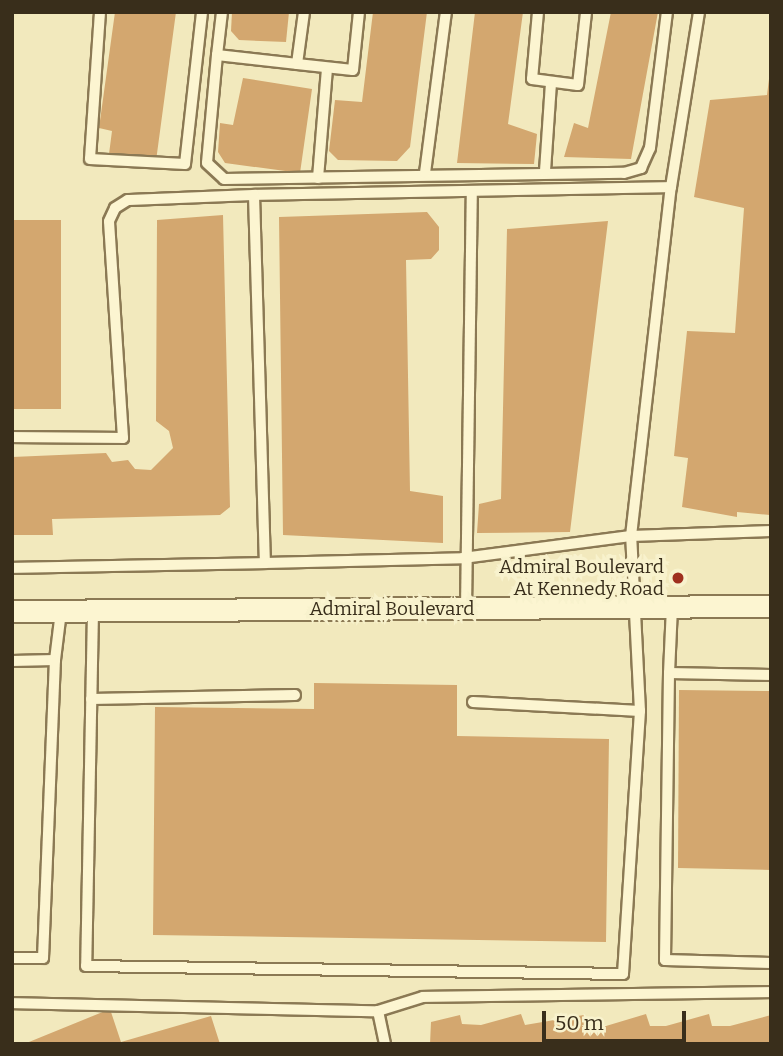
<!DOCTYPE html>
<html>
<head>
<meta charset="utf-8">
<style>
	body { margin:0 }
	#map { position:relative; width:783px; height:1056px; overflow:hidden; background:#f2e9bd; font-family:Bitter,serif }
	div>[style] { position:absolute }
	.building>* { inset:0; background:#d3a76f }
	.roads { filter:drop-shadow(2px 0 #8b7954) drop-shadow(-2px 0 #8b7954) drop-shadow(0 2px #8b7954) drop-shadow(0 -2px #8b7954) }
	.lane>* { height:10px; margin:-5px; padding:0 5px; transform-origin:5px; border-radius:5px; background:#fcf5d1 }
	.street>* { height:21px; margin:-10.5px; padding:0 10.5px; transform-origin:10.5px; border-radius:10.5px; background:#fcf5d1 }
	.dots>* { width:19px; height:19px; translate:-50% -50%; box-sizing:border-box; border:4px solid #f8f2cd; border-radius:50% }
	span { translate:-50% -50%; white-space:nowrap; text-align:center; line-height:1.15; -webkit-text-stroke:7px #f8f2cd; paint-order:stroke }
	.poi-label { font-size:19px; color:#392e1b }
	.right { translate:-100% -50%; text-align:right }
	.street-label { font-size:19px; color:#392e1b }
	.frame { position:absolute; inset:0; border:14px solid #392e1b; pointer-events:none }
	.scale { position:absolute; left:542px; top:1011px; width:144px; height:32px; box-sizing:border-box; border:4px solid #392e1b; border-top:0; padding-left:9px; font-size:21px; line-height:24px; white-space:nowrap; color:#392e1b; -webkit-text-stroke:5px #f8f2cd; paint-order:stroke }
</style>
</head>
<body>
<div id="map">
	<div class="building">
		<div style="clip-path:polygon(115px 12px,176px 12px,156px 161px,109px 154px,112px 131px,99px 128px)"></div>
		<div style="clip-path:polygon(232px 12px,289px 12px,286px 42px,239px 40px,231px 31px)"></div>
		<div style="clip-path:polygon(373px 12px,427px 12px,410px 147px,397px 161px,338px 160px,329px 151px,335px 100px,362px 102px)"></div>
		<div style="clip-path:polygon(475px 12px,523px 12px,508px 124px,537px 134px,534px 164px,457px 163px)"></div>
		<div style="clip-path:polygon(611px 12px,658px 12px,631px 159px,564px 157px,574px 123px,588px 128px)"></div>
		<div style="clip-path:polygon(243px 78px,312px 89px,300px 173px,225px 163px,218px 152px,220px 123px,233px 125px)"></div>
		<div style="clip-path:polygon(769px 79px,771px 510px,770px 515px,737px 512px,737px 517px,682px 507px,688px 458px,674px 456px,687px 331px,735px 333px,744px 208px,694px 197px,710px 100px,767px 95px)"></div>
		<div style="clip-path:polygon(427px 212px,439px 227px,439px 250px,431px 259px,406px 260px,410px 491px,443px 496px,443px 543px,283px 535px,279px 217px)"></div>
		<div style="clip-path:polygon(223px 215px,230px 507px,220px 515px,52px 519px,53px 535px,12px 535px,12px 457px,106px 453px,112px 462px,128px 460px,135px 469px,151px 470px,173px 448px,169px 431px,156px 421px,157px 220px)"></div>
		<div style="clip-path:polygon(12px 220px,61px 220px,61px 409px,12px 409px)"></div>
		<div style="clip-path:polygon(608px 221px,570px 532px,477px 533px,479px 504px,501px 499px,507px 229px)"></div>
		<div style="clip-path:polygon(314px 683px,457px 685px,457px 736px,609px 739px,606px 942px,153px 935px,155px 707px,314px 709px)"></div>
		<div style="clip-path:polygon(679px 690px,771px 691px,771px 870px,678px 868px)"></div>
		<div style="clip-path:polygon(110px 1009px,121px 1042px,211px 1016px,220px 1044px,24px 1044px)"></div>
		<div style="clip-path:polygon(521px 1014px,525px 1025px,584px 1015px,588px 1025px,606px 1026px,646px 1014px,650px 1026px,666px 1026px,709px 1014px,712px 1026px,730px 1026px,771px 1015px,771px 1044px,430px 1044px,431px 1022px,460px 1015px,462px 1024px,481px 1025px)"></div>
	</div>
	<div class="roads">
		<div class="lane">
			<div style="left:100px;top:12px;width:147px;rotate:93.9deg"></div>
			<div style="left:90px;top:159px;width:95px;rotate:3deg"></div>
			<div style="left:185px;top:164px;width:153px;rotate:-83.6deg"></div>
			<div style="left:222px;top:12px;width:43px;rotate:96.6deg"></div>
			<div style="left:217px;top:55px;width:81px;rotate:6.4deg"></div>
			<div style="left:304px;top:12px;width:52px;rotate:97.7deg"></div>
			<div style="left:297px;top:64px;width:56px;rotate:6.1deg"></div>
			<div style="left:353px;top:70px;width:58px;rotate:-84.1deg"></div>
			<div style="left:538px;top:12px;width:67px;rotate:95.1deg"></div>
			<div style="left:532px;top:79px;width:46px;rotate:7.4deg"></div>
			<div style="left:578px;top:85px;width:73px;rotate:-83.7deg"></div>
			<div style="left:217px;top:55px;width:108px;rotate:95.3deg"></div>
			<div style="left:207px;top:163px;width:23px;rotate:43deg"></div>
			<div style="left:224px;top:179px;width:400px;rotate:-0.9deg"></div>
			<div style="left:624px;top:173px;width:18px;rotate:-16deg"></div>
			<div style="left:641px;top:168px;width:22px;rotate:-66deg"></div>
			<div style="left:650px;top:148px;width:137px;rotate:-82.9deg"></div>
			<div style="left:545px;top:171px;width:89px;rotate:-86.1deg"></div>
			<div style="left:425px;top:173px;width:162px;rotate:-82.6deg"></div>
			<div style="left:318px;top:178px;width:110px;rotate:-85.3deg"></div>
			<div style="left:671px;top:187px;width:417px;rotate:178.9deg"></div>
			<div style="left:254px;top:195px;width:368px;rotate:88.3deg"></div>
			<div style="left:265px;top:563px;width:198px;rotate:-1.4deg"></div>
			<div style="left:463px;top:558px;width:169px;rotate:-7.5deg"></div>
			<div style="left:631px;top:536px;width:140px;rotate:-2deg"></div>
			<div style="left:12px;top:437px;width:111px;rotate:0.5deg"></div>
			<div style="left:123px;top:438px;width:217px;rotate:-93.7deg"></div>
			<div style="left:109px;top:221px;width:14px;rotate:-65deg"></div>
			<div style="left:115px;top:208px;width:15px;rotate:-32deg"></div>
			<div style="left:128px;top:200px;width:126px;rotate:-2.3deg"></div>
			<div style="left:12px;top:568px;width:253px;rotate:-1.1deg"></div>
			<div style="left:672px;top:607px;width:66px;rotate:92.6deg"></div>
			<div style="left:669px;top:673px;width:102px;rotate:1.1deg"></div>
			<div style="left:466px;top:609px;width:417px;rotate:-89.2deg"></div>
			<div style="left:93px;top:611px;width:355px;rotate:91.1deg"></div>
			<div style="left:86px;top:966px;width:537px;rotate:0.85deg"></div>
			<div style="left:623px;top:974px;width:264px;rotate:-86.3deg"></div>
			<div style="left:640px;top:711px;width:175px;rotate:-92.9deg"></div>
			<div style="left:631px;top:536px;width:351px;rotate:-83.5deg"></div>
			<div style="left:671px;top:187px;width:177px;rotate:-80.9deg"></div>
			<div style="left:12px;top:661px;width:43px;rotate:-1.3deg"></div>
			<div style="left:55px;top:660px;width:49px;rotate:-83deg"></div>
			<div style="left:669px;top:673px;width:287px;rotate:90.8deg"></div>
			<div style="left:665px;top:960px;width:106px;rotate:1.6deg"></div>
			<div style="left:91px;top:699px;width:204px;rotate:-1.1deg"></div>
			<div style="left:473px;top:702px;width:167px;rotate:3.1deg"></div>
			<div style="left:12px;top:958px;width:31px"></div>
			<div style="left:43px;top:958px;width:298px;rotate:-87.7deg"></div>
			<div style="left:12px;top:1003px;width:366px;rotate:1.3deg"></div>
			<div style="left:378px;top:1011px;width:34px;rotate:78deg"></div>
			<div style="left:378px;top:1011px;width:47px;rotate:-17.3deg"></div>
			<div style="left:423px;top:997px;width:348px;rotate:-0.8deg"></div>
		</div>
		<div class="street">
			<div style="left:12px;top:611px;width:759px;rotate:-0.38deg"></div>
		</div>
	</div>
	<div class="dots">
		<div style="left:678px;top:578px;background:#9f301f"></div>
	</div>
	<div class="poi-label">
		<span class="right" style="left:664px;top:578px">Admiral Boulevard<br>At Kennedy Road</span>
	</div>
	<div class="street-label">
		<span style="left:392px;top:609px">Admiral Boulevard</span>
	</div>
	<div class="frame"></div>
	<div class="scale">50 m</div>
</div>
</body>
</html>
